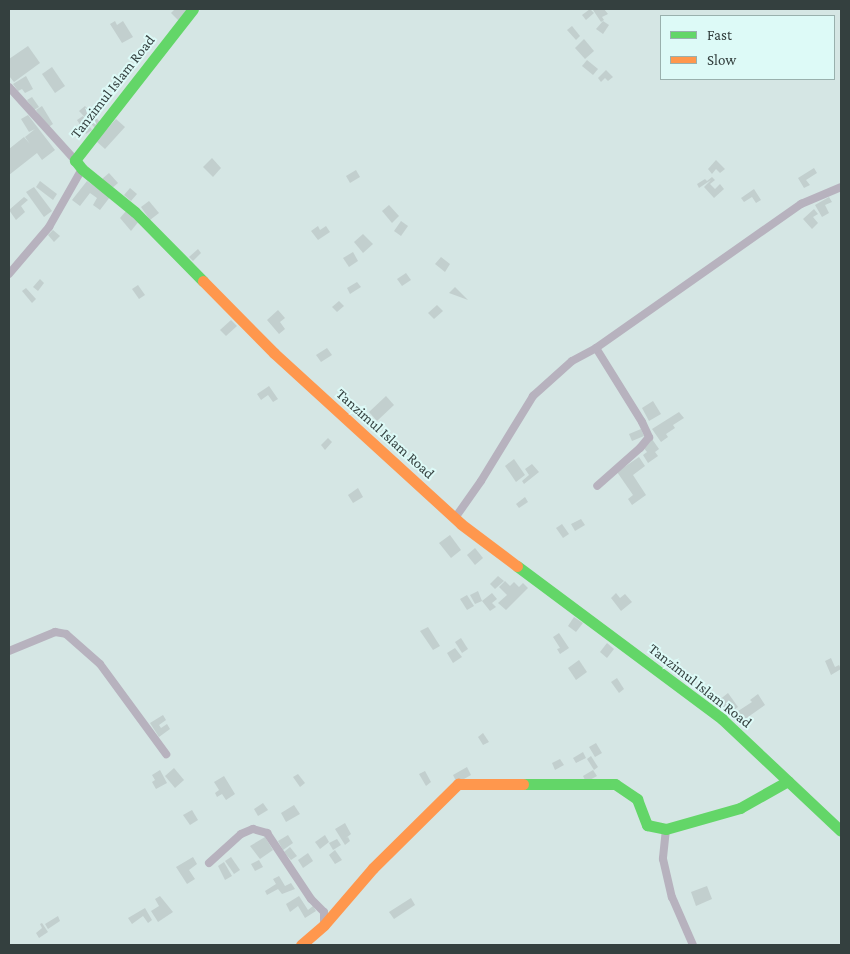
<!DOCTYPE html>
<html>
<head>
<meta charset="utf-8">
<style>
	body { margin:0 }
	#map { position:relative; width:850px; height:954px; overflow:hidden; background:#d5e6e4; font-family:"Crimson Pro",serif }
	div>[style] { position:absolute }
	.building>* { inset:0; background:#c2cfce }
	.street>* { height:8px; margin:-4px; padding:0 4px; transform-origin:4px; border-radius:4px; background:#b7b2be }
	.fast>* { height:11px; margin:-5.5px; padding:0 5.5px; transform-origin:5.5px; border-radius:5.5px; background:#63d668 }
	.slow>* { height:11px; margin:-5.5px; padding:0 5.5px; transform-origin:5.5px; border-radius:5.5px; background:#ff974d }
	span { translate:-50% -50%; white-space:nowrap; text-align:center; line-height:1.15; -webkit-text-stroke:4px #ddfaf7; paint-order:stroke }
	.street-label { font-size:15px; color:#34403f }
	.frame { position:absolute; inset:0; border:10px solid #34403f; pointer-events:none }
	.legend { position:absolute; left:660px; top:15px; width:175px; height:65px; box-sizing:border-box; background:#ddfaf7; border:1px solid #99b0ad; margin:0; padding:6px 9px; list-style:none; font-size:15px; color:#34403f }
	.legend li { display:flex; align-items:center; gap:10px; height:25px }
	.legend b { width:25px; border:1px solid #99b0ad }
</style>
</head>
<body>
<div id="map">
	<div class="building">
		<div style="clip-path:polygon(175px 9px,186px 9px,189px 11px,179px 21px,171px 13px)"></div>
		<div style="clip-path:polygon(590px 9px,594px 13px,586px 20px,582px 15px)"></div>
		<div style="clip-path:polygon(596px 9px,604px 9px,608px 14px,602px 17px,604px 20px,601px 22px,593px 10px)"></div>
		<div style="clip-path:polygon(115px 21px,117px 25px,123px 21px,133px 37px,122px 43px,110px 24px)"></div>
		<div style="clip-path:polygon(603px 21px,609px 25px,603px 34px,596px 29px)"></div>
		<div style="clip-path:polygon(572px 26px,580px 36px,576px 40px,567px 30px)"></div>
		<div style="clip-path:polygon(584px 39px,594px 51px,585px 59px,575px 48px)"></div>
		<div style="clip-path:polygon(28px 46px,40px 63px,14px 82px,9px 76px,9px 59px)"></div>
		<div style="clip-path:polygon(587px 60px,598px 69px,593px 75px,582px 66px)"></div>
		<div style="clip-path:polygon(52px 67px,65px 86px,55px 93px,42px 74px)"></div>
		<div style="clip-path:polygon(606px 70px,613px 77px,608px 81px,605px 78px,601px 82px,598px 78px)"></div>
		<div style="clip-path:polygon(26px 76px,33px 89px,25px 93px,22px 89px,18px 91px,13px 84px)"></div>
		<div style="clip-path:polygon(32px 97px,39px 107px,34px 110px,27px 100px)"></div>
		<div style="clip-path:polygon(42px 106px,53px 124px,47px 128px,36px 110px)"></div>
		<div style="clip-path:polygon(85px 106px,100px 122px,95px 128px,79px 111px)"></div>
		<div style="clip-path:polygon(28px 115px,55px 150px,42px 160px,37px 153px,9px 175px,9px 149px,24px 137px,30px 144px,25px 137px,35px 129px,29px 132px,21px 119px)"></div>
		<div style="clip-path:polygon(83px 116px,92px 130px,86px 134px,77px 120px)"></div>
		<div style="clip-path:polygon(116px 119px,125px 127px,105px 149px,96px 141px)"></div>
		<div style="clip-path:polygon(212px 158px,221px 168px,213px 177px,203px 167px)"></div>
		<div style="clip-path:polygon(716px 160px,725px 169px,720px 173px,716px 169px,712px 174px,708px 169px)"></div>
		<div style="clip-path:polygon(814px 168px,817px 173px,806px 180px,810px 185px,804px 188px,798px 178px)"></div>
		<div style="clip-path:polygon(356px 170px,360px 177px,350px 183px,346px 176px)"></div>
		<div style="clip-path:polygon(109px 173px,118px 183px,111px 189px,102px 179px)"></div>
		<div style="clip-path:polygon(712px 177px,715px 180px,710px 184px,715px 189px,720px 184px,724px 189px,714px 198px,704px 187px,711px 180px,699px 188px,697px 184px,705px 179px,707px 181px)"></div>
		<div style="clip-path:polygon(40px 181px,57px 194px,53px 200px,36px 187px)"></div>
		<div style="clip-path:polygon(87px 181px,110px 197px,100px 210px,93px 205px,97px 198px,90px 193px,80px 206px,72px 200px)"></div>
		<div style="clip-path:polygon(34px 187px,52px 211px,44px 217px,26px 192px)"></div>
		<div style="clip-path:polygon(130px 188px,137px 194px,131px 201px,124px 195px)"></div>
		<div style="clip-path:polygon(754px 189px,761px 200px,756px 203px,752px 197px,744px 202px,741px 198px)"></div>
		<div style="clip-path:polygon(24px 197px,28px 200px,21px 206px,25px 212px,16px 220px,9px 210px)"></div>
		<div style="clip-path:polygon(829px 197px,832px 202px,825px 205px,829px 213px,822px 217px,815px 205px)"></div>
		<div style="clip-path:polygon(149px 201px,159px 213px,150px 220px,141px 207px)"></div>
		<div style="clip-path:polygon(389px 205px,399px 216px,392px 223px,382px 211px)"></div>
		<div style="clip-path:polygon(814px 209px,818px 214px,813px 217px,818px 223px,812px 229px,803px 219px)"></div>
		<div style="clip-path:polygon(126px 211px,139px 221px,131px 231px,120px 218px)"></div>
		<div style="clip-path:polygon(401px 221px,408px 226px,401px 236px,394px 231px)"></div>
		<div style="clip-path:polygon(318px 226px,320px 230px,326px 226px,330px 232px,318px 240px,311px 231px)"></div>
		<div style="clip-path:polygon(53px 230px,60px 236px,54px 242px,48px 235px)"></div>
		<div style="clip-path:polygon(363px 234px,373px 244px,363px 253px,354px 242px)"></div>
		<div style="clip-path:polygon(198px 249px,201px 253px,193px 261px,189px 257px)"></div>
		<div style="clip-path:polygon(353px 252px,358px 261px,349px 267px,343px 258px)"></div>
		<div style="clip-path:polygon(441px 257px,450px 264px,445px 272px,435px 264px)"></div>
		<div style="clip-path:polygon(406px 273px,411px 280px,402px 286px,397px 279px)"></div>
		<div style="clip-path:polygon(40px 279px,44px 283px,38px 291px,33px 287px)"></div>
		<div style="clip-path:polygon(357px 282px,361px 287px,350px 294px,347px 288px)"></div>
		<div style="clip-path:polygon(138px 285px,145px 295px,139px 299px,132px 289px)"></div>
		<div style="clip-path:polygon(455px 287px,468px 300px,449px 293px)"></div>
		<div style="clip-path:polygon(26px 288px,36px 299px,32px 303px,22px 291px)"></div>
		<div style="clip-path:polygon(339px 301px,344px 306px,337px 312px,332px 307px)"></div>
		<div style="clip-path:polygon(437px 305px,443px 311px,434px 319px,428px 313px)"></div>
		<div style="clip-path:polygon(278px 310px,285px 318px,280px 322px,285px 329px,279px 334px,267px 320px)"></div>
		<div style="clip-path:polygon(231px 320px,237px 326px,226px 336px,220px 330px)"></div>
		<div style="clip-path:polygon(327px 348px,332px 355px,321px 362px,316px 355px)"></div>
		<div style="clip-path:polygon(269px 386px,278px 399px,273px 402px,268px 395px,261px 400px,257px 394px)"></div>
		<div style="clip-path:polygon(386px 396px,394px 405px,377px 421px,369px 412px)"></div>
		<div style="clip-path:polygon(653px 401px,661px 414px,649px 421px,642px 408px)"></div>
		<div style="clip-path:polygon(679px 412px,684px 418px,673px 425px,675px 428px,666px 434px,668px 437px,661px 442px,652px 429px)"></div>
		<div style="clip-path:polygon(641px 429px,644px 436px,632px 441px,629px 434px)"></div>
		<div style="clip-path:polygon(328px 438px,332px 442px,325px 450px,321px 445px)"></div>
		<div style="clip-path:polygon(652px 439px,659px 449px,655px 452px,658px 456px,648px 463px,643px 455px,647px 452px,642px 446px)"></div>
		<div style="clip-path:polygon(639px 457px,645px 466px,633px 475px,646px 495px,632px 505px,628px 499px,633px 495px,617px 472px)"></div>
		<div style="clip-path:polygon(514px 459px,525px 475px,516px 482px,505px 466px)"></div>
		<div style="clip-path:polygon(532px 464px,539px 472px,524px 484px,522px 481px,529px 475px,525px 469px)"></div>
		<div style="clip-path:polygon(358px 488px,363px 497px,353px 503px,348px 495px)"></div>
		<div style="clip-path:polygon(525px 497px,528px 502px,519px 508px,516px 504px)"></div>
		<div style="clip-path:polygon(581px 519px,585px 525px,575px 531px,571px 524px)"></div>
		<div style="clip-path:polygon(562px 524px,569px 534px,563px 538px,556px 528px)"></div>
		<div style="clip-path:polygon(450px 535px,461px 550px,451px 558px,439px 543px)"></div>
		<div style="clip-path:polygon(475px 548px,483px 558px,475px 565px,467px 555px)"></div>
		<div style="clip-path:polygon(498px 576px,504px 581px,495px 589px,490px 584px)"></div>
		<div style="clip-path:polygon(505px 581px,510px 586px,514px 582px,519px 587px,523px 583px,528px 588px,506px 610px,498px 603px,507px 595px,499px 587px)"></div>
		<div style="clip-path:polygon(478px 591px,482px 601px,475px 604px,470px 595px)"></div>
		<div style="clip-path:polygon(492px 593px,497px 599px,492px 603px,496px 607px,490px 611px,482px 601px)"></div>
		<div style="clip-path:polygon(616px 593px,620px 598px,625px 594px,632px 602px,621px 611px,611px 598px)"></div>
		<div style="clip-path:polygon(467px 595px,474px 606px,467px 610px,460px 599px)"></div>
		<div style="clip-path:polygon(574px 617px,583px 623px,576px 632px,568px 626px)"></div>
		<div style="clip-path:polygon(428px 627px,440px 646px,433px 650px,420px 631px)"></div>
		<div style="clip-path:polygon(559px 633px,569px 648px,560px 654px,557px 649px,560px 648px,553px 637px)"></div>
		<div style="clip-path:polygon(461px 638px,468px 649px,462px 653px,455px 642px)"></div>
		<div style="clip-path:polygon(607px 643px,614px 649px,607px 658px,600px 652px)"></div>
		<div style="clip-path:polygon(455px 648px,462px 657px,453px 663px,447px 653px)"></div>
		<div style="clip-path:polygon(831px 658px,835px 667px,839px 665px,841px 669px,831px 675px,825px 661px)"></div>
		<div style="clip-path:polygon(579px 660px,587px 672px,576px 680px,568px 668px)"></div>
		<div style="clip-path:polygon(617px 678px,624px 689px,619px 693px,611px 682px)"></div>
		<div style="clip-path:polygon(728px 693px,738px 707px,728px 714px,718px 701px)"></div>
		<div style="clip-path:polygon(758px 694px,765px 705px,738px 724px,732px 715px,752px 702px,750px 700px)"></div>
		<div style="clip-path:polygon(163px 715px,166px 720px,159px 725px,161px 728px,167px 724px,170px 729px,159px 737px,150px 723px)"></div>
		<div style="clip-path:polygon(483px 733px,489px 742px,483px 745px,478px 737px)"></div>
		<div style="clip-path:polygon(596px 743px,602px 753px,595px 757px,589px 747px)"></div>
		<div style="clip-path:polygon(583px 752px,586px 758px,576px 763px,573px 758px)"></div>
		<div style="clip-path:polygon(591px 756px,598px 767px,594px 770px,587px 759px)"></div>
		<div style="clip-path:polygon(560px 759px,564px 765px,555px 770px,552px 763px)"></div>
		<div style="clip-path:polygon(467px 767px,471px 775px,457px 783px,453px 775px)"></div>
		<div style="clip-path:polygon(174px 768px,184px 780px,175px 788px,165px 776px)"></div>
		<div style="clip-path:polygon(160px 770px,167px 783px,156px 789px,152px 782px,155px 780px,152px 775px)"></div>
		<div style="clip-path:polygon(593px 770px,597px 776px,586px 782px,583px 776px)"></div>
		<div style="clip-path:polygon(425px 771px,431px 782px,426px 786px,419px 774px)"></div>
		<div style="clip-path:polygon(298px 774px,305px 783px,300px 787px,293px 777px)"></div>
		<div style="clip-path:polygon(224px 776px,235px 794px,226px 800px,222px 794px,217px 797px,215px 793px,219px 790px,214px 782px)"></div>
		<div style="clip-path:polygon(263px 803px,268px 810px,258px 816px,254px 809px)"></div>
		<div style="clip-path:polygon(294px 805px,300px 814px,286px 822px,281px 813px)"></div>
		<div style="clip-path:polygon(192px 810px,198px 820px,190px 825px,183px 815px)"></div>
		<div style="clip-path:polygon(345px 823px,351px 834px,346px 838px,348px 837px,350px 841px,345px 845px,335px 829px)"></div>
		<div style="clip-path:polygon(288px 835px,293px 843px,283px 850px,278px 841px)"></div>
		<div style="clip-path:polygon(325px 835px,329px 842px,320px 849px,315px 842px)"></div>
		<div style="clip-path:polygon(265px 837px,273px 850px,260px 859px,250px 846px)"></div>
		<div style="clip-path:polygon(337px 839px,341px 845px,333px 850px,329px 843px)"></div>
		<div style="clip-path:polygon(290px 847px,297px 856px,291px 860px,284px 852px)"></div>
		<div style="clip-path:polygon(335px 850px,342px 860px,335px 864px,329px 855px)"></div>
		<div style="clip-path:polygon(308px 853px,313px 861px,303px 868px,298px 860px)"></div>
		<div style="clip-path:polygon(193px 857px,197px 864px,189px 870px,195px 879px,187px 884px,176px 867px)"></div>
		<div style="clip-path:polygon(231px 857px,240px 870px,234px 874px,225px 861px)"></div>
		<div style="clip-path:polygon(259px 860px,263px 867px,255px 871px,251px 864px)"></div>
		<div style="clip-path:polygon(224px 862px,232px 876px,225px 880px,218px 866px)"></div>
		<div style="clip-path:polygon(279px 876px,285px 886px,291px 883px,295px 889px,282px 894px,278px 889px,267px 895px,265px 891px,276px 884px,273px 879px)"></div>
		<div style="clip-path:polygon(707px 886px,712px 899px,696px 906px,691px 892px)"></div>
		<div style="clip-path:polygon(160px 896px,173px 912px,158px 922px,151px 911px,159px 906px,155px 899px)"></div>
		<div style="clip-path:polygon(299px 896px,308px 910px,313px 906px,316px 911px,305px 918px,298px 906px,290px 912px,286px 904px)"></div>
		<div style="clip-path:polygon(411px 898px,415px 905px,394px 919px,389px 912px)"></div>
		<div style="clip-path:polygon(145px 908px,152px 920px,148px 923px,143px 916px,132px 924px,128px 918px)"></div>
		<div style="clip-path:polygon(58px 916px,60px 921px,48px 929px,45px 924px)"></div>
		<div style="clip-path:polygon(42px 923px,48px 932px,39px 938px,36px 933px,42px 928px,40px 924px)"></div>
	</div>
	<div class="street">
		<div style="left:9px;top:87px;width:98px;rotate:47.9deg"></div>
		<div style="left:9px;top:274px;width:62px;rotate:-49.6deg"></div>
		<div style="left:49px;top:227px;width:67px;rotate:-60.4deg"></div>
		<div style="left:596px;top:348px;width:87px;rotate:58.1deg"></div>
		<div style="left:642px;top:422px;width:17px;rotate:65deg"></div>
		<div style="left:649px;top:437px;width:14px;rotate:129deg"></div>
		<div style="left:640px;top:448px;width:57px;rotate:138.5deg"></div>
		<div style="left:455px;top:518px;width:45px;rotate:-54.9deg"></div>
		<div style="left:481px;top:481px;width:100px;rotate:-58.5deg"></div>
		<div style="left:533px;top:396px;width:52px;rotate:-41.9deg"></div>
		<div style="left:572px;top:361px;width:27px;rotate:-28deg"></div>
		<div style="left:596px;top:348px;width:251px;rotate:-35.1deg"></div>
		<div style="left:801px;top:204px;width:43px;rotate:-23deg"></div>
		<div style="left:9px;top:651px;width:50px;rotate:-22.4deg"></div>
		<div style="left:55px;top:632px;width:11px;rotate:10deg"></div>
		<div style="left:66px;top:634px;width:45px;rotate:41.4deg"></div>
		<div style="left:100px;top:664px;width:112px;rotate:53.7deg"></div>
		<div style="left:666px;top:829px;width:30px;rotate:96deg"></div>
		<div style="left:663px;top:859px;width:39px;rotate:77deg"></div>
		<div style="left:672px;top:897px;width:52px;rotate:66.4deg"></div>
		<div style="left:209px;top:863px;width:43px;rotate:-42.2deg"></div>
		<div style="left:241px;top:834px;width:13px;rotate:-23deg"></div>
		<div style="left:253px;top:829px;width:15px;rotate:16deg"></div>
		<div style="left:267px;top:833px;width:79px;rotate:56.3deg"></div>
		<div style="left:311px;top:899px;width:18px;rotate:45deg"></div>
		<div style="left:324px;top:912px;width:13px;rotate:90deg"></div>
	</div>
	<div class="fast">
		<div style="left:193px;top:9px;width:192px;rotate:128deg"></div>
		<div style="left:75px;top:160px;width:11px;rotate:52deg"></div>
		<div style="left:82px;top:169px;width:68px;rotate:39.1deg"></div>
		<div style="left:135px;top:212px;width:97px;rotate:45.4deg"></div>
		<div style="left:517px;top:566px;width:256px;rotate:36.7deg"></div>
		<div style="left:722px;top:719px;width:163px;rotate:43.3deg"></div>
		<div style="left:523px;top:784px;width:92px"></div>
		<div style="left:615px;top:784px;width:27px;rotate:34deg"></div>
		<div style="left:637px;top:799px;width:28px;rotate:69deg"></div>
		<div style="left:647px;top:825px;width:19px;rotate:12deg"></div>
		<div style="left:666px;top:829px;width:77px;rotate:-15.8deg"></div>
		<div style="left:740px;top:808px;width:55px;rotate:-29.4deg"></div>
	</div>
	<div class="slow">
		<div style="left:203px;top:281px;width:101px;rotate:45.4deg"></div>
		<div style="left:274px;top:353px;width:253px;rotate:42.4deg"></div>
		<div style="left:461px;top:524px;width:70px;rotate:36.9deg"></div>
		<div style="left:301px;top:945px;width:30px;rotate:-41deg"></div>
		<div style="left:324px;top:925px;width:75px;rotate:-49.3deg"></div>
		<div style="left:373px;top:868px;width:120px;rotate:-44.7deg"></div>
		<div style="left:458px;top:784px;width:65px"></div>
	</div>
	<div class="street-label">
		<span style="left:113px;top:87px;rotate:-52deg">Tanzimul Islam Road</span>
		<span style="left:385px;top:434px;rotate:42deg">Tanzimul Islam Road</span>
		<span style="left:700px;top:686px;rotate:38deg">Tanzimul Islam Road</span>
	</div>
	<div class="frame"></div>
	<ul class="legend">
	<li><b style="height:6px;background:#63d668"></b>Fast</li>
	<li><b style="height:6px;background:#ff974d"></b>Slow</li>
	</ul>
</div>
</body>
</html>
